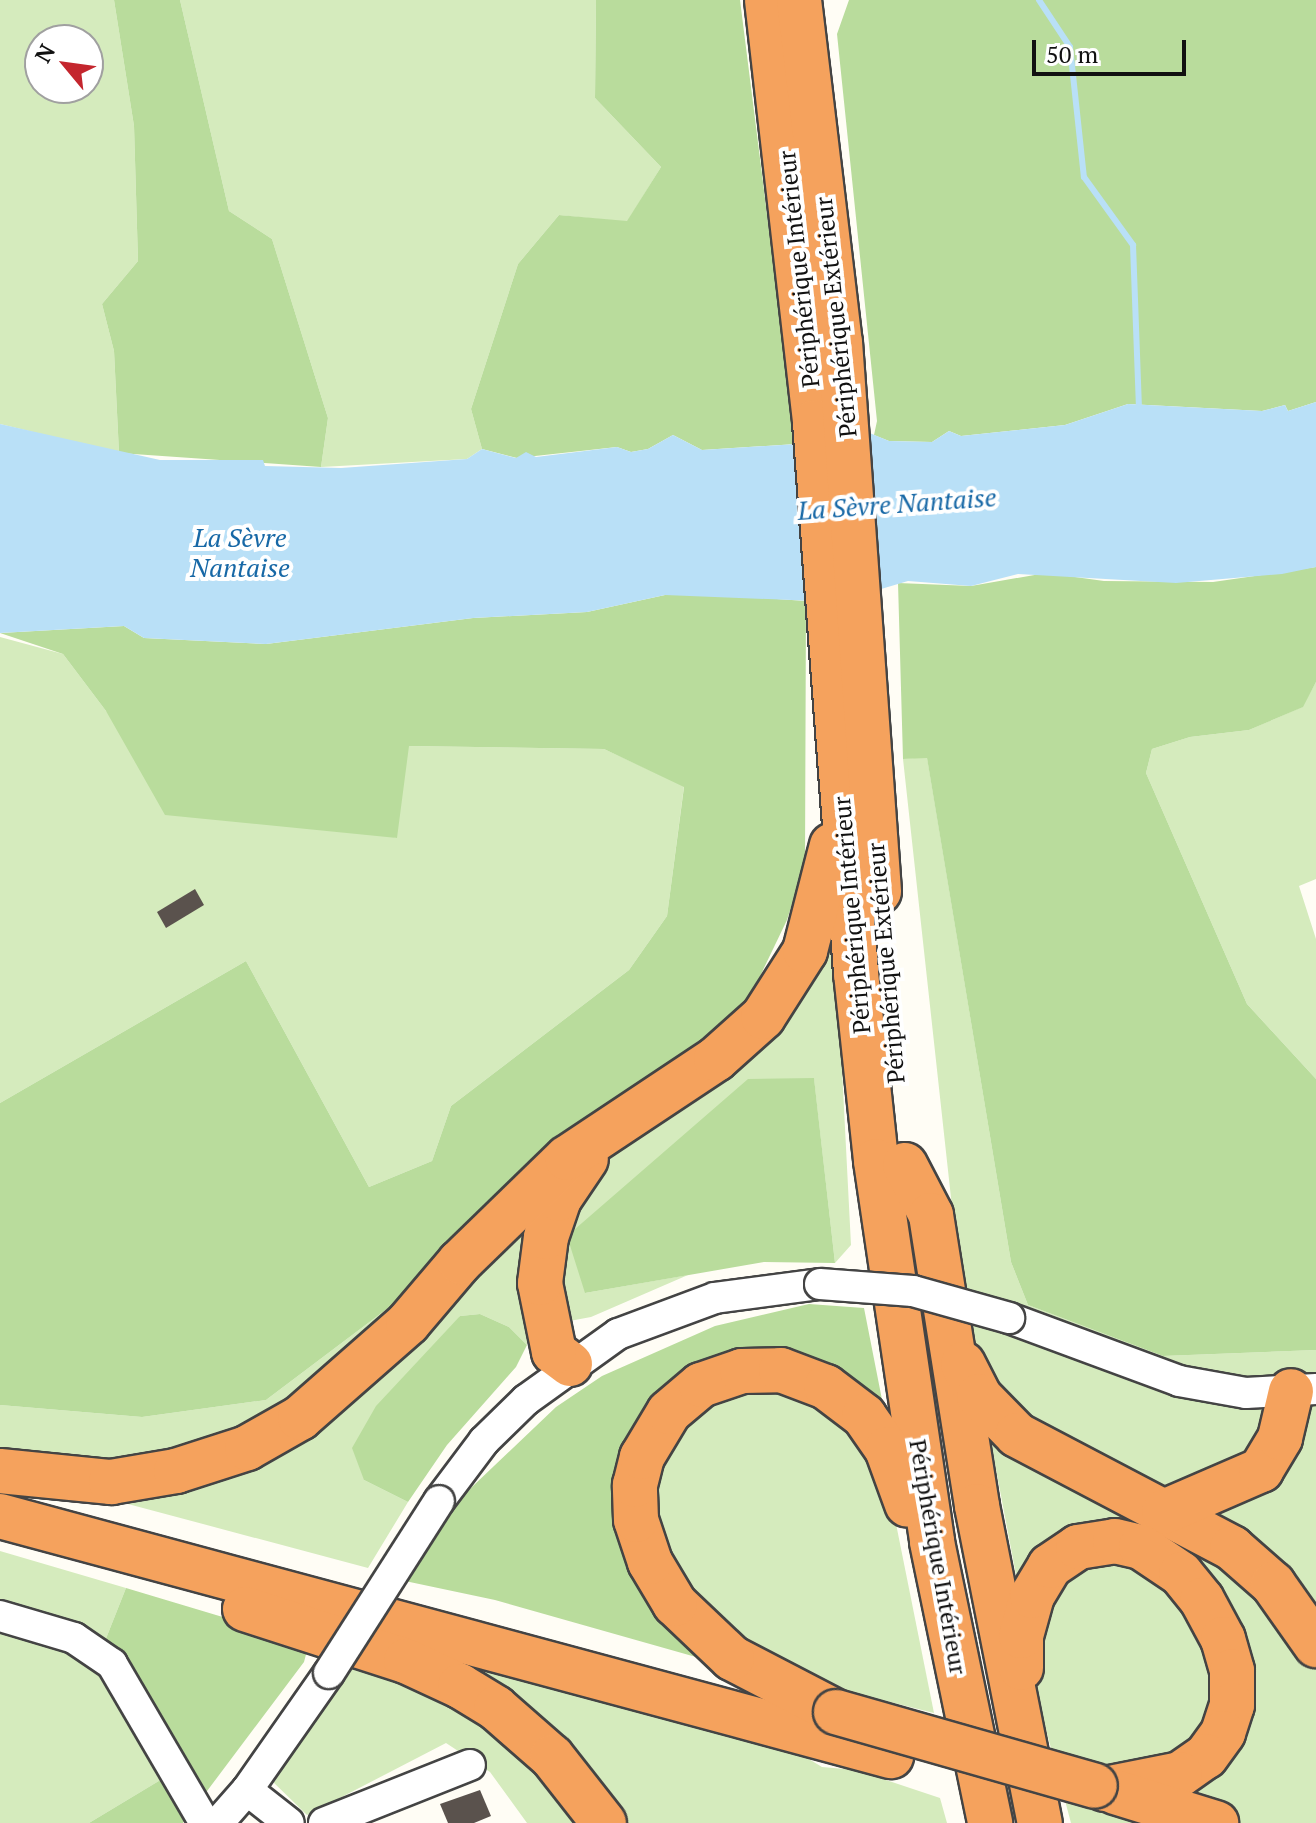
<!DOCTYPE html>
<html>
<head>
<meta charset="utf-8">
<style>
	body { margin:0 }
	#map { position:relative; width:1316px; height:1823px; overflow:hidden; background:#fffdf5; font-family:"PT Serif",serif }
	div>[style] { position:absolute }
	.green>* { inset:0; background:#d5ebbd }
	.forest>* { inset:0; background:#b9dc9c }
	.water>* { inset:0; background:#b9e0f7 }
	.stream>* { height:6px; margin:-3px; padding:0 3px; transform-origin:3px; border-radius:3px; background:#b9e0f7 }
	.building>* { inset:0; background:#5a524d }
	.roads { filter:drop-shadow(2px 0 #444) drop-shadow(-2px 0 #444) drop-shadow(0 2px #444) drop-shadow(0 -2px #444) }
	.minor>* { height:30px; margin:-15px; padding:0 15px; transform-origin:15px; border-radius:15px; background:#fff }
	.highway>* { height:44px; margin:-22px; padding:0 22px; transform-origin:22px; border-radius:22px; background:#f5a25d }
	.bridges { filter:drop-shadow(2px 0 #444) drop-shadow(-2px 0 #444) drop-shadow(0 2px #444) drop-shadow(0 -2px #444) }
	.minor-bridge>* { height:30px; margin:-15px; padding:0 15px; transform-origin:15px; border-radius:15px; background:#fff }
	.highway-bridge>* { height:44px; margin:-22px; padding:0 22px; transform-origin:22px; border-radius:22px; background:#f5a25d }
	span { translate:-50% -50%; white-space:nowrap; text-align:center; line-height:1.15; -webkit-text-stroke:8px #fff; paint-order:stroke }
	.street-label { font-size:24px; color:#111 }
	.water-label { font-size:26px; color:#1768a6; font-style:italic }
	.north { position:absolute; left:24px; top:24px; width:80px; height:80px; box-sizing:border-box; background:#fff; border:2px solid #a0a0a0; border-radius:50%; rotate:299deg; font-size:22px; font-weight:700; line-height:32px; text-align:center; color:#111 }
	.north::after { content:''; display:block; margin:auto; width:28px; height:36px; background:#c4262e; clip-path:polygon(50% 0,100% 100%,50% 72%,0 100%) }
	.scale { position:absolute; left:1032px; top:40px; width:154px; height:36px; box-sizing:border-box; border:4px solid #111; border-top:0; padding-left:10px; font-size:24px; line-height:28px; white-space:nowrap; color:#111; -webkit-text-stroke:6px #fff; paint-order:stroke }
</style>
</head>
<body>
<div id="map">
	<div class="green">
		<div style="clip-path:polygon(evenodd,0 0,114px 0,134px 126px,138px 261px,102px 304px,114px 351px,119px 453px,0 424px,0 0,40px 40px,88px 40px,88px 88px,40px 88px,40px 40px)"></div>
		<div style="clip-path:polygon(180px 0,596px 0,595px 98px,661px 167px,627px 222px,559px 215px,518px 264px,471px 409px,482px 449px,467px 459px,321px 467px,328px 418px,272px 239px,229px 211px)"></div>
		<div style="clip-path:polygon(0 637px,63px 654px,106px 711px,396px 838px,408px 746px,604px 749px,684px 786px,667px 916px,629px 970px,451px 1106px,432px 1161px,369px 1187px,246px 961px,0 1103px)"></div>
		<div style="clip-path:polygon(1316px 682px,1316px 879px,1299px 886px,1316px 939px,1316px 1079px,1247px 1004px,1146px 773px,1152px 749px,1190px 737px,1249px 730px,1302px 707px)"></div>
		<div style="clip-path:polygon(927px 757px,1011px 1262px,1028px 1305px,1163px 1356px,1316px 1350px,1316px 1823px,1071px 1823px,1044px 1722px,960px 1280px,903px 759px)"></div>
		<div style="clip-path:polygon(834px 913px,851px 1245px,835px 1263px,814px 1079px,585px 1293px,688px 1275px,591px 1317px,564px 1322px,555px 1259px,581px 1185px)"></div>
		<div style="clip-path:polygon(543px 1197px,529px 1271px,527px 1345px,509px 1327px,480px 1314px,460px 1316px,364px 1480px,408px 1502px,368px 1568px,113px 1500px,179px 1486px)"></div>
		<div style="clip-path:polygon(396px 1302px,255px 1425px,144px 1463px,0 1456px,0 1405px,142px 1417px,266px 1400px)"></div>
		<div style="clip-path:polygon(720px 1386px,808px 1389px,885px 1469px,934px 1713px,850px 1692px,702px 1620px,654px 1533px,651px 1466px)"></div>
		<div style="clip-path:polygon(0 1551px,126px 1588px,105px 1641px,182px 1767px,89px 1823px,0 1823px)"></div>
		<div style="clip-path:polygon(380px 1632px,794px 1750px,822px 1767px,856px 1770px,940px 1798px,947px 1823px,621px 1823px)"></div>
		<div style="clip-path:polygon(358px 1657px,486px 1721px,556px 1789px,578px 1823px,527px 1823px,490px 1772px,446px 1743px,307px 1815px,271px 1780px)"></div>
	</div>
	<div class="forest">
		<div style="clip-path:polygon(114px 0,180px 0,229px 211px,272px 239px,328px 418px,321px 467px,119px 453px,114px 351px,102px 304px,138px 261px,134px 126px)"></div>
		<div style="clip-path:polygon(596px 0,740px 0,796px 444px,702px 450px,673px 435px,648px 449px,631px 452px,617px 447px,517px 458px,482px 449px,471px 409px,518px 264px,559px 215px,627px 221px,661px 167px,595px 98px)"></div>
		<div style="clip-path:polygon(849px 0,1316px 0,1316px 402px,1288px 411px,1285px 405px,1262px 411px,1128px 404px,1065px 425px,961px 436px,949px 431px,932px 442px,889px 441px,874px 435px,877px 421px,837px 34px)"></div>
		<div style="clip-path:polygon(1316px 567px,1316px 682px,1303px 707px,1249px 730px,1190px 737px,1152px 749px,1146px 773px,1247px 1004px,1316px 1079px,1316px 1350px,1163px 1356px,1028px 1305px,1011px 1262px,927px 758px,903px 759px,898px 583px,971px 586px,1046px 573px,1104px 581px,1213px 582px)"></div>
		<div style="clip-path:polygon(707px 594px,806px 601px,805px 863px,787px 920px,751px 995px,708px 1034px,514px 1177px,396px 1302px,266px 1400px,142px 1417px,0 1405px,0 1103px,246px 961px,369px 1187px,432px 1161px,451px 1106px,629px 970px,667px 916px,684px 787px,604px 749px,409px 746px,397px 838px,165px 815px,106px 711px,63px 654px,0 633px,124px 626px,144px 638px,266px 644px,473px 618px,587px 612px,665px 595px)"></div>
		<div style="clip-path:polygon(814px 1078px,835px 1263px,764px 1262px,585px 1293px,567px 1236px,748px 1079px)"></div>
		<div style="clip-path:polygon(809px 1304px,864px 1308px,886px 1420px,732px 1356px,632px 1458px,710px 1661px,495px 1600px,405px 1581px,452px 1506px,556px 1407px,602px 1376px,715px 1326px)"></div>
		<div style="clip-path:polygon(480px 1314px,509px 1327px,527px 1345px,516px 1367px,447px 1445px,408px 1502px,364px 1480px,352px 1448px,376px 1406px,460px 1316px)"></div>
		<div style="clip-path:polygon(126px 1588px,309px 1643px,304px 1662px,183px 1823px,89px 1823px,182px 1767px,105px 1641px)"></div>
	</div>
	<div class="water">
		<div style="clip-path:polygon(1316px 402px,1316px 567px,1282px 574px,1176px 583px,1018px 574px,971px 586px,908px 581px,851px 598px,816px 601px,665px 595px,587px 612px,473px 618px,266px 644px,144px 638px,124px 626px,0 633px,0 424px,160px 460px,263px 460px,265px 466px,341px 468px,467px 459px,482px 449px,516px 458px,526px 452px,536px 457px,617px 447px,631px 452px,648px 449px,673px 435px,702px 450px,829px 442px,855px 427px,889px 441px,932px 442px,949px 431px,961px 436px,1065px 425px,1128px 404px,1262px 411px,1285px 405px,1288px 411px)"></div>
	</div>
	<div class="stream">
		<div style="left:1039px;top:0;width:56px;rotate:56.6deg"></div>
		<div style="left:1070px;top:47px;width:131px;rotate:83.9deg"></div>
		<div style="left:1084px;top:177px;width:84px;rotate:54.2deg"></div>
		<div style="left:1133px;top:245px;width:165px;rotate:87.9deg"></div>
	</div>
	<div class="building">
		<div style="clip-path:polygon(195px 889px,204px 905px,166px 928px,157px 912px)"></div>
		<div style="clip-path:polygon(480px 1790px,491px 1816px,474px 1823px,448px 1823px,440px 1804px)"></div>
	</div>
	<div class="roads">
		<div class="minor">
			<div style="left:1009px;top:1318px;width:181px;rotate:20.3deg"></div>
			<div style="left:1179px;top:1381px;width:68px;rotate:10.2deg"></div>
			<div style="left:1246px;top:1393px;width:70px;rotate:-3.3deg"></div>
			<div style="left:439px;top:1501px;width:75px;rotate:-53.1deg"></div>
			<div style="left:484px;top:1441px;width:59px;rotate:-44.3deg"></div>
			<div style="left:526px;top:1400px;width:113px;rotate:-35.7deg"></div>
			<div style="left:618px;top:1334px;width:103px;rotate:-20.4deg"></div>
			<div style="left:715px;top:1298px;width:106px;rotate:-7.6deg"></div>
			<div style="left:0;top:1616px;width:77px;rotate:16.6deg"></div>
			<div style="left:74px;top:1638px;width:46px;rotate:34.4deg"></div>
			<div style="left:112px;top:1664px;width:184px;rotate:59.7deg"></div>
			<div style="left:247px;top:1790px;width:53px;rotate:38.2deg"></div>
			<div style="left:218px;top:1823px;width:44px;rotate:-48.7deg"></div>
			<div style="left:247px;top:1790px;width:143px;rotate:-55deg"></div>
			<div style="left:324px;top:1823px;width:157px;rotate:-21.7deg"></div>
		</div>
		<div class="highway">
			<div style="left:767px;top:0;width:425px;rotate:83.5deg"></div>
			<div style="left:815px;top:422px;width:553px;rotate:85.74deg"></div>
			<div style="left:856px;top:973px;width:189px;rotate:83.9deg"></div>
			<div style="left:876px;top:1161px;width:385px;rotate:81.6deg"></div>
			<div style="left:932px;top:1542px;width:287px;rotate:78.3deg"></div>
			<div style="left:799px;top:0;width:344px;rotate:83.2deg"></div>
			<div style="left:840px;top:342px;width:551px;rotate:85.94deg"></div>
			<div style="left:905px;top:1165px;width:56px;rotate:62.5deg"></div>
			<div style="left:931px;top:1215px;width:295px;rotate:81deg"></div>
			<div style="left:977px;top:1506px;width:323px;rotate:78.8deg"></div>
			<div style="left:570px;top:1364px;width:20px;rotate:-143deg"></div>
			<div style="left:554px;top:1352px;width:70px;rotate:-101.5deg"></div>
			<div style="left:540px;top:1283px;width:46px;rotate:-82.6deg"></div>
			<div style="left:546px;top:1237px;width:40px;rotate:-71.1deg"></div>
			<div style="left:559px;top:1199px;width:48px;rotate:-56deg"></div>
			<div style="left:963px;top:1364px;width:36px;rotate:63deg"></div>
			<div style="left:979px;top:1396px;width:54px;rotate:45.7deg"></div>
			<div style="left:1017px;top:1435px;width:243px;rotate:27.7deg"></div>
			<div style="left:1232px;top:1548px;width:55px;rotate:41.3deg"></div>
			<div style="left:1273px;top:1584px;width:75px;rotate:54.8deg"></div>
			<div style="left:0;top:1471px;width:112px;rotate:5.7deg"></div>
			<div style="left:111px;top:1482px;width:66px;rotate:-9.6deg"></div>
			<div style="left:176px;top:1471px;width:75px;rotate:-17.9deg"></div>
			<div style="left:247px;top:1448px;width:61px;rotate:-29.5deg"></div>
			<div style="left:300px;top:1418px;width:144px;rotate:-41.3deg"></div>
			<div style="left:408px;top:1323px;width:80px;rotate:-49.6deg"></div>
			<div style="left:460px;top:1262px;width:149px;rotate:-44.2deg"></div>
			<div style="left:567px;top:1158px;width:179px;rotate:-33.6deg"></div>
			<div style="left:716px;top:1059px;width:63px;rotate:-41.8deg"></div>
			<div style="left:763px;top:1017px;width:78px;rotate:-57.5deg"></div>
			<div style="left:805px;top:951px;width:109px;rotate:-75.7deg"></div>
			<div style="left:1164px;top:1512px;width:106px;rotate:-23.4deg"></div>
			<div style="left:1261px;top:1470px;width:37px;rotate:-59deg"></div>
			<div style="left:1280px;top:1438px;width:48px;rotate:-76.8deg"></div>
			<div style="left:0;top:1516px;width:923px;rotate:15.08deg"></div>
			<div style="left:245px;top:1609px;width:169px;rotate:17.9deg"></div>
			<div style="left:406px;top:1661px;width:60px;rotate:24.8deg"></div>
			<div style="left:460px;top:1686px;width:42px;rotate:31.4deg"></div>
			<div style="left:496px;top:1708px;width:74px;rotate:41.2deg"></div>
			<div style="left:552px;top:1757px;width:84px;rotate:51.8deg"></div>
			<div style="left:1021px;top:1668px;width:32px;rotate:-90deg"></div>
			<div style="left:1021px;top:1636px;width:41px;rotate:-74.6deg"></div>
			<div style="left:1032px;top:1596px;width:35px;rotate:-59deg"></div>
			<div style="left:1050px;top:1566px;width:34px;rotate:-34deg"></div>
			<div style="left:1078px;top:1547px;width:37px;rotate:-9deg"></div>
			<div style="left:1115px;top:1541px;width:27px;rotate:13deg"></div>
			<div style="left:1141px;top:1547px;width:48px;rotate:34deg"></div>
			<div style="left:1181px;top:1574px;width:33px;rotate:51deg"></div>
			<div style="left:1202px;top:1600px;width:44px;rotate:61.7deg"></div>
			<div style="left:1223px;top:1639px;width:33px;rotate:74deg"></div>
			<div style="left:1232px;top:1671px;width:34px;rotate:90deg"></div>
			<div style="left:1232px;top:1705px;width:29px;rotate:108deg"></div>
			<div style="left:1223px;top:1733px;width:29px;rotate:126deg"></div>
			<div style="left:1206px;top:1756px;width:32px;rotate:145deg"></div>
			<div style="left:1180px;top:1774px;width:77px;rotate:168.8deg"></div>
			<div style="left:836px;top:1712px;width:117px;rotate:-152.6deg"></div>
			<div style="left:732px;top:1658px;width:79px;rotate:-136.5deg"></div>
			<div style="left:675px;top:1604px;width:49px;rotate:-120.8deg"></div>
			<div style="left:650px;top:1562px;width:44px;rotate:-108.4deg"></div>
			<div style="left:636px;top:1520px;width:35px;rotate:-92deg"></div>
			<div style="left:635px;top:1485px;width:29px;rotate:-76deg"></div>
			<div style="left:642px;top:1457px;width:52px;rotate:-59deg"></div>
			<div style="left:669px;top:1412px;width:42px;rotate:-40.2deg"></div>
			<div style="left:701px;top:1385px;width:43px;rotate:-18.9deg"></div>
			<div style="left:742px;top:1371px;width:39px;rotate:-1deg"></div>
			<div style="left:781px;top:1370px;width:48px;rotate:20.7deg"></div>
			<div style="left:826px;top:1387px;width:48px;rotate:37.3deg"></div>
			<div style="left:864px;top:1416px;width:40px;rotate:55.1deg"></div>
			<div style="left:887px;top:1449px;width:59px;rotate:70deg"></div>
			<div style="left:1115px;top:1792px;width:106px;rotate:17.1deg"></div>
		</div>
	</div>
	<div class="bridges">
		<div class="minor-bridge">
			<div style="left:820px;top:1284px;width:93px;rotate:4.3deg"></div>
			<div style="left:913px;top:1291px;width:100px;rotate:15.7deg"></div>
			<div style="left:329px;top:1673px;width:204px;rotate:-57.4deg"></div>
		</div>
		<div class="highway-bridge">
			<div style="left:836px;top:1712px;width:269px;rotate:15.9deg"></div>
		</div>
	</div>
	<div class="street-label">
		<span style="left:799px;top:269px;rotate:-96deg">Périphérique Intérieur</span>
		<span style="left:836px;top:317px;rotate:-96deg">Périphérique Extérieur</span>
		<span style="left:852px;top:915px;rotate:-95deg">Périphérique Intérieur</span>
		<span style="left:886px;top:963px;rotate:-95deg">Périphérique Extérieur</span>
		<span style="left:938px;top:1557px;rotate:80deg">Périphérique Intérieur</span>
	</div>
	<div class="water-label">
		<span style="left:897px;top:504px;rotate:-4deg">La Sèvre Nantaise</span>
		<span style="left:240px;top:553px">La Sèvre<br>Nantaise</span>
	</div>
	<div class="north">N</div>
	<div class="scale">50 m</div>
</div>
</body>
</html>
